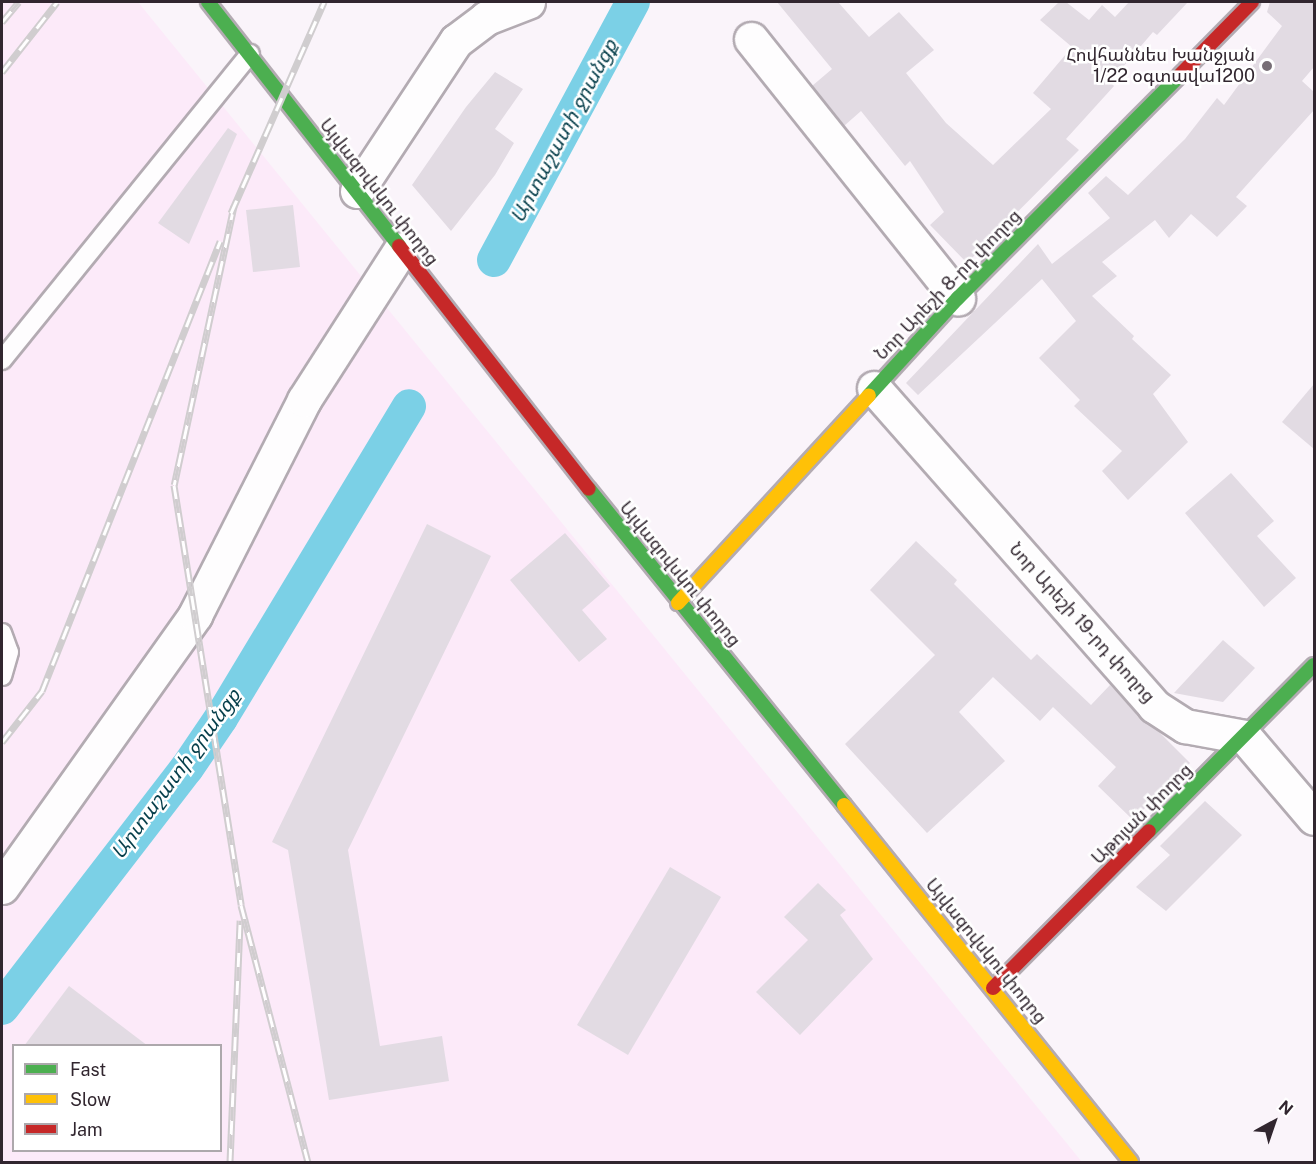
<!DOCTYPE html>
<html>
<head>
<meta charset="utf-8">
<style>
	body { margin:0 }
	#map { position:relative; width:1316px; height:1164px; overflow:hidden; background:#faf4fa; font-family:"Public Sans","Noto Sans Armenian",sans-serif }
	div>[style] { position:absolute }
	.built>* { inset:0; background:#fceaf9 }
	.canal>* { height:34px; margin:-17px; padding:0 17px; transform-origin:17px; border-radius:17px; background:#7bd0e6 }
	.building>* { inset:0; background:#e2dbe3 }
	.roads { filter:drop-shadow(2px 0 #b3abb2) drop-shadow(-2px 0 #b3abb2) drop-shadow(0 2px #b3abb2) drop-shadow(0 -2px #b3abb2) }
	.lane>* { height:18px; margin:-9px; padding:0 9px; transform-origin:9px; border-radius:9px; background:#fefdfe }
	.street>* { height:33px; margin:-16.5px; padding:0 16.5px; transform-origin:16.5px; border-radius:16.5px; background:#fefdfe }
	.fast>* { height:14px; margin:-7px; padding:0 7px; transform-origin:7px; border-radius:7px; background:#4caf50 }
	.slow>* { height:14px; margin:-7px; padding:0 7px; transform-origin:7px; border-radius:7px; background:#ffc107 }
	.jam>* { height:14px; margin:-7px; padding:0 7px; transform-origin:7px; border-radius:7px; background:#c62828 }
	.rail>* { height:7px; margin-top:-3.5px; transform-origin:0; background:repeating-linear-gradient(90deg,#fff 0 14px,#d0cdcf 0 28px); box-sizing:border-box; border-block:2px solid #d0cdcf }
	.dots>* { width:16px; height:16px; translate:-50% -50%; box-sizing:border-box; border:3px solid #fff; border-radius:50% }
	span { translate:-50% -50%; white-space:nowrap; text-align:center; line-height:1.15; -webkit-text-stroke:5px #fff; paint-order:stroke }
	.poi-label { font-size:18px; color:#31262f }
	.right { translate:-100% -50%; text-align:right }
	.street-label { font-size:18px; color:#31262f }
	.water-label { font-size:20px; color:#063f4b; font-style:italic }
	.frame { position:absolute; inset:0; border:3px solid #31262f; pointer-events:none }
	.legend { position:absolute; left:12px; top:1044px; width:210px; height:108px; box-sizing:border-box; background:#fff; border:2px solid #ada8ac; margin:0; padding:8px 10px; list-style:none; font-size:18px; color:#31262f }
	.legend li { display:flex; align-items:center; gap:12px; height:30px }
	.legend b { width:30px; border:2px solid #ada8ac }
	.north { position:absolute; left:1244px; top:1092px; width:60px; height:60px; -webkit-text-stroke:4px #fff; paint-order:stroke; rotate:40deg; font-size:16px; font-weight:700; line-height:24px; text-align:center; color:#31262f }
	.north::after { content:''; display:block; margin:auto; width:21px; height:27px; background:#31262f; clip-path:polygon(50% 0,100% 100%,50% 72%,0 100%) }
</style>
</head>
<body>
<div id="map">
	<div class="built">
		<div style="clip-path:polygon(evenodd,2px 2px,138px 2px,1082px 1162px,2px 1162px,2px 2px,14px 1046px,220px 1046px,220px 1150px,14px 1150px,14px 1046px)"></div>
	</div>
	<div class="canal">
		<div style="left:494px;top:260px;width:293px;rotate:-61.7deg"></div>
		<div style="left:2px;top:1008px;width:303px;rotate:-52.4deg"></div>
		<div style="left:187px;top:768px;width:60px;rotate:-55.8deg"></div>
		<div style="left:221px;top:718px;width:364px;rotate:-58.9deg"></div>
	</div>
	<div class="building">
		<div style="clip-path:polygon(777px 2px,838px 2px,869px 37px,899px 12px,934px 50px,906px 73px,946px 123px,993px 165px,1051px 109px,1033px 93px,1072px 47px,1040px 20px,1059px 2px,1066px 2px,1089px 20px,1102px 5px,1115px 17px,1129px 2px,1188px 2px,1157px 35px,1153px 32px,1110px 82px,1114px 86px,1066px 139px,1079px 150px,967px 263px,930px 225px,944px 212px,910px 161px,905px 166px,861px 111px,844px 126px,812px 86px,832px 69px)"></div>
		<div style="clip-path:polygon(1270px 2px,1314px 2px,1314px 67px,1302px 81px,1314px 92px,1314px 110px,1236px 197px,1247px 206px,1217px 237px,1191px 214px,1169px 238px,1155px 220px,1102px 262px,1117px 276px,1092px 296px,1134px 336px,1132px 339px,1171px 375px,1153px 394px,1188px 442px,1128px 500px,1102px 471px,1122px 451px,1074px 406px,1080px 400px,1039px 358px,1076px 321px,1042px 279px,918px 395px,906px 383px,1038px 244px,1052px 264px,1110px 218px,1088px 193px,1106px 176px,1128px 195px,1185px 139px,1217px 98px,1224px 105px,1282px 26px,1267px 12px)"></div>
		<div style="clip-path:polygon(495px 72px,523px 89px,495px 129px,514px 143px,495px 175px,451px 231px,412px 185px,466px 107px)"></div>
		<div style="clip-path:polygon(228px 128px,237px 134px,189px 244px,158px 223px)"></div>
		<div style="clip-path:polygon(293px 205px,300px 267px,253px 272px,246px 210px)"></div>
		<div style="clip-path:polygon(1314px 384px,1314px 449px,1282px 422px)"></div>
		<div style="clip-path:polygon(1231px 473px,1274px 521px,1257px 536px,1296px 578px,1264px 607px,1185px 513px)"></div>
		<div style="clip-path:polygon(427px 524px,491px 556px,348px 850px,380px 1046px,442px 1036px,449px 1081px,329px 1100px,288px 850px,272px 842px)"></div>
		<div style="clip-path:polygon(565px 533px,610px 586px,582px 610px,607px 639px,579px 662px,510px 580px)"></div>
		<div style="clip-path:polygon(916px 541px,957px 580px,954px 584px,1031px 660px,1037px 654px,1091px 705px,1110px 685px,1140px 718px,1156px 729px,1190px 763px,1133px 820px,1098px 786px,1116px 767px,1053px 707px,1040px 721px,993px 677px,959px 712px,1005px 761px,927px 833px,845px 744px,935px 655px,870px 590px)"></div>
		<div style="clip-path:polygon(1223px 640px,1255px 668px,1223px 702px,1174px 693px)"></div>
		<div style="clip-path:polygon(1205px 801px,1242px 835px,1166px 911px,1136px 887px,1170px 855px,1160px 846px)"></div>
		<div style="clip-path:polygon(670px 867px,721px 897px,628px 1055px,577px 1025px)"></div>
		<div style="clip-path:polygon(818px 883px,846px 910px,840px 915px,873px 959px,800px 1035px,756px 992px,808px 940px,784px 917px)"></div>
		<div style="clip-path:polygon(69px 986px,148px 1046px,24px 1046px)"></div>
	</div>
	<div class="roads">
		<div class="lane">
			<div style="left:2px;top:360px;width:394px;rotate:-51deg"></div>
			<div style="left:2px;top:633px;width:20px;rotate:70deg"></div>
			<div style="left:9px;top:652px;width:25px;rotate:106deg"></div>
		</div>
		<div class="street">
			<div style="left:751px;top:39px;width:332px;rotate:51.4deg"></div>
			<div style="left:357px;top:191px;width:180px;rotate:-56.6deg"></div>
			<div style="left:456px;top:41px;width:38px;rotate:-37deg"></div>
			<div style="left:486px;top:18px;width:45px;rotate:-20.9deg"></div>
			<div style="left:874px;top:388px;width:424px;rotate:48.6deg"></div>
			<div style="left:1154px;top:706px;width:37px;rotate:33deg"></div>
			<div style="left:1185px;top:726px;width:61px;rotate:10.4deg"></div>
			<div style="left:1245px;top:737px;width:106px;rotate:49.6deg"></div>
			<div style="left:2px;top:887px;width:334px;rotate:-54.6deg"></div>
			<div style="left:195px;top:615px;width:241px;rotate:-63.1deg"></div>
			<div style="left:304px;top:400px;width:179px;rotate:-57.3deg"></div>
		</div>
		<div class="fast">
			<div style="left:208px;top:2px;width:310px;rotate:51.9deg"></div>
			<div style="left:869px;top:395px;width:132px;rotate:-47.5deg"></div>
			<div style="left:958px;top:298px;width:316px;rotate:-45.1deg"></div>
			<div style="left:589px;top:489px;width:406px;rotate:51.1deg"></div>
			<div style="left:1149px;top:831px;width:234px;rotate:-45.2deg"></div>
		</div>
		<div class="slow">
			<div style="left:678px;top:603px;width:282px;rotate:-47.4deg"></div>
			<div style="left:844px;top:805px;width:458px;rotate:51.2deg"></div>
		</div>
		<div class="jam">
			<div style="left:1181px;top:74px;width:101px;rotate:-45.4deg"></div>
			<div style="left:399px;top:246px;width:308px;rotate:52deg"></div>
			<div style="left:993px;top:988px;width:221px;rotate:-45.2deg"></div>
		</div>
	</div>
	<div class="rail">
		<div style="left:2px;top:22px;width:26px;rotate:-50deg"></div>
		<div style="left:2px;top:72px;width:89px;rotate:-51.8deg"></div>
		<div style="left:234px;top:206px;width:285px;rotate:102.1deg"></div>
		<div style="left:174px;top:485px;width:425px;rotate:80.9deg"></div>
		<div style="left:241px;top:905px;width:266px;rotate:75.4deg"></div>
		<div style="left:231px;top:213px;width:231px;rotate:-66.2deg"></div>
		<div style="left:2px;top:742px;width:65px;rotate:-51.9deg"></div>
		<div style="left:42px;top:691px;width:484px;rotate:-68.4deg"></div>
		<div style="left:230px;top:1162px;width:242px;rotate:-87.6deg"></div>
	</div>
	<div class="dots">
		<div style="left:1267px;top:66px;background:#776e76"></div>
	</div>
	<div class="poi-label">
		<span class="right" style="left:1255px;top:66px">Հովհաննես Խանջյան<br>1/22 օգտավա1200</span>
	</div>
	<div class="street-label">
		<span style="left:379px;top:192px;rotate:52deg">Այվազովսկու փողոց</span>
		<span style="left:948px;top:285px;rotate:-46deg">Նոր Արեշի 8-րդ փողոց</span>
		<span style="left:680px;top:574px;rotate:51deg">Այվազովսկու փողոց</span>
		<span style="left:1082px;top:623px;rotate:48deg">Նոր Արեշի 19-րդ փողոց</span>
		<span style="left:1142px;top:814px;rotate:-45deg">Աթոյան փողոց</span>
		<span style="left:986px;top:951px;rotate:51deg">Այվազովսկու փողոց</span>
	</div>
	<div class="water-label">
		<span style="left:564px;top:131px;rotate:-62deg">Արտաշատի ջրանցք</span>
		<span style="left:176px;top:774px;rotate:-54deg">Արտաշատի ջրանցք</span>
	</div>
	<div class="frame"></div>
	<ul class="legend">
	<li><b style="height:8px;background:#4caf50"></b>Fast</li>
	<li><b style="height:8px;background:#ffc107"></b>Slow</li>
	<li><b style="height:8px;background:#c62828"></b>Jam</li>
	</ul>
	<div class="north">N</div>
</div>
</body>
</html>
